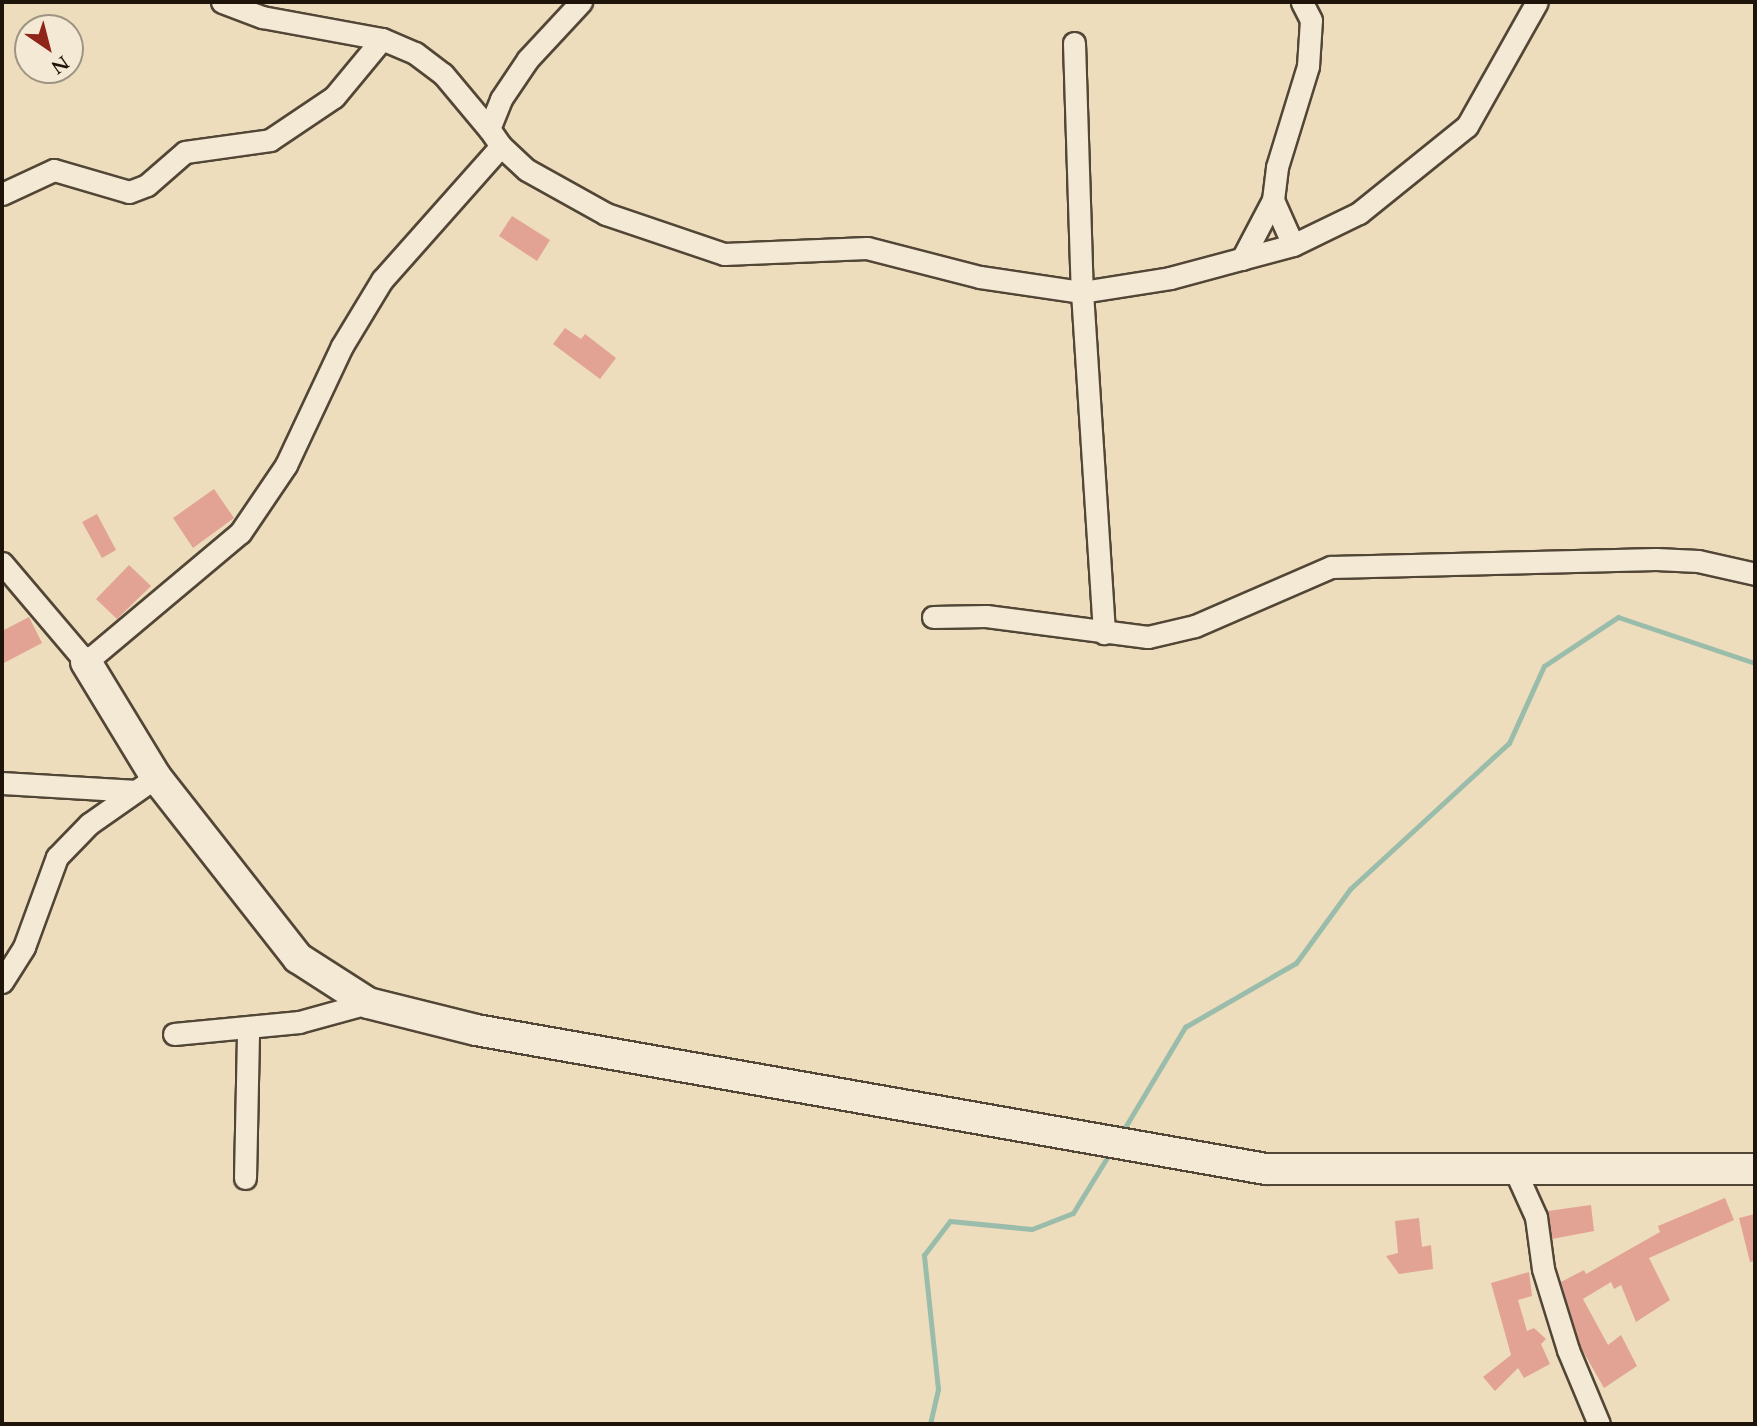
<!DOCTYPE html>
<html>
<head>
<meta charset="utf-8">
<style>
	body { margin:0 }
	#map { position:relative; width:1757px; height:1426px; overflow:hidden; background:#edddbd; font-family:Cardo,serif }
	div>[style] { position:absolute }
	.stream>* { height:5px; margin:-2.5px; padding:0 2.5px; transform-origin:2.5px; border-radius:2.5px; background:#9abdab }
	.building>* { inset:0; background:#e2a395 }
	.roads { filter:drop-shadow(2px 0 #524636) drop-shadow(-2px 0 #524636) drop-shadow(0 2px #524636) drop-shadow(0 -2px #524636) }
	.street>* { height:21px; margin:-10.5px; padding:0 10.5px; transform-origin:10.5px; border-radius:10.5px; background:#f3e9d4 }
	.secondary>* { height:30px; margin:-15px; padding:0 15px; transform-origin:15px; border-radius:15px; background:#f3e9d4 }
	span { translate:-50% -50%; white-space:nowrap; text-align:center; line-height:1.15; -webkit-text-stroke:5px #f3e9d4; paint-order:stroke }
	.frame { position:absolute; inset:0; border:4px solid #1f1409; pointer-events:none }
	.north { position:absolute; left:14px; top:14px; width:70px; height:70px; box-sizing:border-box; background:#f3e9d4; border:2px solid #9e9483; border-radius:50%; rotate:145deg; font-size:19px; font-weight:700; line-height:28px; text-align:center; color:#1f1409 }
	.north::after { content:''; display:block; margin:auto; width:24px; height:32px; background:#8f2418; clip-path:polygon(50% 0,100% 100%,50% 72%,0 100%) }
</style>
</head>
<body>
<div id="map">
	<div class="stream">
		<div style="left:1121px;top:1134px;width:125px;rotate:-59.1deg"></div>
		<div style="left:1185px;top:1027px;width:128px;rotate:-30deg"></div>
		<div style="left:1296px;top:963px;width:92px;rotate:-53.9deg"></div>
		<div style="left:1350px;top:889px;width:216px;rotate:-42.6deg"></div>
		<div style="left:1509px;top:743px;width:85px;rotate:-65.6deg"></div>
		<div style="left:1544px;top:666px;width:89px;rotate:-33.5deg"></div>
		<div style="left:1618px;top:617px;width:145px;rotate:18.6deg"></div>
		<div style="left:930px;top:1424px;width:36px;rotate:-77deg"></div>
		<div style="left:938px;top:1389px;width:135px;rotate:-96deg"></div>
		<div style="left:924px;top:1255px;width:43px;rotate:-52.6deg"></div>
		<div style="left:950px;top:1221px;width:82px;rotate:5.6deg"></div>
		<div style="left:1032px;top:1229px;width:44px;rotate:-21.3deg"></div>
		<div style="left:1073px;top:1213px;width:73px;rotate:-58.5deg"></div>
	</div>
	<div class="building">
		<div style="clip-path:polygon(512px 216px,550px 240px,537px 261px,499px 236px)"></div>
		<div style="clip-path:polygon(565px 328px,581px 339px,585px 334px,616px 358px,600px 379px,553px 344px)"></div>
		<div style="clip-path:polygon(214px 489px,234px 518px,193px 548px,173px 518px)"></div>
		<div style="clip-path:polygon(97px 514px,116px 550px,102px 558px,82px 522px)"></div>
		<div style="clip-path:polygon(129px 565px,151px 586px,117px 619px,96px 599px)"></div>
		<div style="clip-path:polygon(29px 617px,42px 643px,2px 664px,2px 631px)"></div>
		<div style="clip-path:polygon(1725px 1198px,1734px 1220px,1649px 1258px,1670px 1300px,1636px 1322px,1621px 1285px,1614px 1289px,1611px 1282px,1583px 1299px,1608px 1345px,1621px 1335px,1637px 1366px,1604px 1388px,1580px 1346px,1561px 1282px,1584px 1270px,1586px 1274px,1660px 1232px,1658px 1226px)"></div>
		<div style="clip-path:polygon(1591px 1205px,1594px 1231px,1552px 1239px,1548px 1211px)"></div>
		<div style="clip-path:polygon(1755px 1214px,1755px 1261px,1750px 1262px,1739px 1218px)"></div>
		<div style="clip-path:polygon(1419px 1218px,1422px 1247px,1431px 1245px,1433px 1269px,1399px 1274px,1386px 1256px,1398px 1253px,1395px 1221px)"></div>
		<div style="clip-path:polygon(1529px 1272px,1532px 1296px,1518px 1300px,1527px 1331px,1534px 1328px,1546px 1339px,1541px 1344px,1550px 1364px,1524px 1378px,1518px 1368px,1495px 1391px,1483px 1377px,1511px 1355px,1491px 1283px)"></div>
	</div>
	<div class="roads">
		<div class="street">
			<div style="left:222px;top:2px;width:43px;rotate:20.6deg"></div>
			<div style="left:262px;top:17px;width:122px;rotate:10.4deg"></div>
			<div style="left:382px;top:39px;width:36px;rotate:23deg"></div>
			<div style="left:415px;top:53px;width:35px;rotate:37deg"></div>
			<div style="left:443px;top:74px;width:72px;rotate:50.1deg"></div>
			<div style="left:1074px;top:43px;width:249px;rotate:88.2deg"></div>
			<div style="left:1082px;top:292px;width:342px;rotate:86.3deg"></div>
			<div style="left:501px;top:146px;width:35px;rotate:43deg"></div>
			<div style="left:527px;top:170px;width:90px;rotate:29.1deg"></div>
			<div style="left:606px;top:214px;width:125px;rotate:18.7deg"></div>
			<div style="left:724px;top:254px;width:143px;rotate:-2.4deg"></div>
			<div style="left:867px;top:248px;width:117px;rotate:14.4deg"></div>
			<div style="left:980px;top:277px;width:103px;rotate:8.4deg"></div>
			<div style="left:1082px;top:292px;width:89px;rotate:-9deg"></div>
			<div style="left:1170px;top:278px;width:127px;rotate:-15deg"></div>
			<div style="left:1293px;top:245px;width:73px;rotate:-25.9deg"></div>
			<div style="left:1359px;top:213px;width:139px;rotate:-38.9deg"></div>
			<div style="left:1467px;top:126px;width:142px;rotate:-60.6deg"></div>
			<div style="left:2px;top:194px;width:57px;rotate:-24.8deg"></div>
			<div style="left:54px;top:170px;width:78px;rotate:16.3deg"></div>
			<div style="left:129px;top:192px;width:19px;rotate:-21deg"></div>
			<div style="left:147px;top:185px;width:50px;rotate:-41deg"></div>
			<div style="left:185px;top:152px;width:86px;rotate:-8deg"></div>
			<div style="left:270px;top:140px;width:77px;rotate:-33.9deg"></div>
			<div style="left:334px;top:97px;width:75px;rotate:-50.4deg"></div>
			<div style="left:1273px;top:200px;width:49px;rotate:66deg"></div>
			<div style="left:1242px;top:259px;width:67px;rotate:-62.3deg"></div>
			<div style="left:1273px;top:200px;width:33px;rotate:-83deg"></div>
			<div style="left:1277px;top:167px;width:106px;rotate:-72.9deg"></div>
			<div style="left:1308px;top:66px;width:46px;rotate:-86.3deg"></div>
			<div style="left:1311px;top:20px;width:20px;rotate:-117deg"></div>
			<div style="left:2px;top:563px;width:130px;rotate:49.7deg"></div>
			<div style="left:86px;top:662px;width:201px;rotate:-40deg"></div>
			<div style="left:240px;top:533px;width:82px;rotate:-55.9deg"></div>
			<div style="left:286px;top:465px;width:132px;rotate:-64.8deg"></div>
			<div style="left:342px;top:346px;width:77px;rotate:-58.8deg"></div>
			<div style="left:382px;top:280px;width:179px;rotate:-48.4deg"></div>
			<div style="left:501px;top:146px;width:21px;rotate:-125deg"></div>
			<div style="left:489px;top:129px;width:32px;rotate:-68deg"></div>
			<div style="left:501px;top:99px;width:48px;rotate:-56deg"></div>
			<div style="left:528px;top:59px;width:78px;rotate:-47.1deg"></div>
			<div style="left:933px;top:617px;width:53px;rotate:-1.1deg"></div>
			<div style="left:986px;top:616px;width:163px;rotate:7.4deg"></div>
			<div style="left:1148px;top:637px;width:48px;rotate:-13.2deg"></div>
			<div style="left:1195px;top:626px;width:148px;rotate:-23.5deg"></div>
			<div style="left:1331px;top:567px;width:325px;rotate:-1.4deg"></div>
			<div style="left:1656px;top:559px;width:42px;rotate:2.7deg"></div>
			<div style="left:1698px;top:561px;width:58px;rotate:12.8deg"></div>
			<div style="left:2px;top:783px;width:133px;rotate:3.4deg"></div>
			<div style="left:2px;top:982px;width:41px;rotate:-57.8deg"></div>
			<div style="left:24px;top:947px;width:96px;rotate:-69.9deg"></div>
			<div style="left:57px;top:857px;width:46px;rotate:-45.9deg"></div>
			<div style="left:89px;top:824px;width:82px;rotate:-35deg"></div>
			<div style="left:174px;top:1034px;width:126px;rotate:-5.5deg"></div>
			<div style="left:299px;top:1022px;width:72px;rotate:-15.4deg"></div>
			<div style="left:1513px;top:1166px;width:56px;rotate:65.7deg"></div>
			<div style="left:1536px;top:1217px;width:52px;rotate:82.3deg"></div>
			<div style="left:1543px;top:1269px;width:85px;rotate:72.8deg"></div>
			<div style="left:1568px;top:1350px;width:80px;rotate:67.3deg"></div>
			<div style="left:245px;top:1178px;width:148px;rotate:-88.8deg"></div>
		</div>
		<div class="secondary">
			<div style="left:86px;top:662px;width:135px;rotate:58.7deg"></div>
			<div style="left:156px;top:777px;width:230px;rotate:51.9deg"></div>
			<div style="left:298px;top:958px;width:83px;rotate:32.7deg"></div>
			<div style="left:368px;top:1003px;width:111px;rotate:14deg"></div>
			<div style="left:476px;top:1030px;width:802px;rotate:9.98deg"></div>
			<div style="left:1266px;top:1169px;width:489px"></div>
		</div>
	</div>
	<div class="frame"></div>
	<div class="north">N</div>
</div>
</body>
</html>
